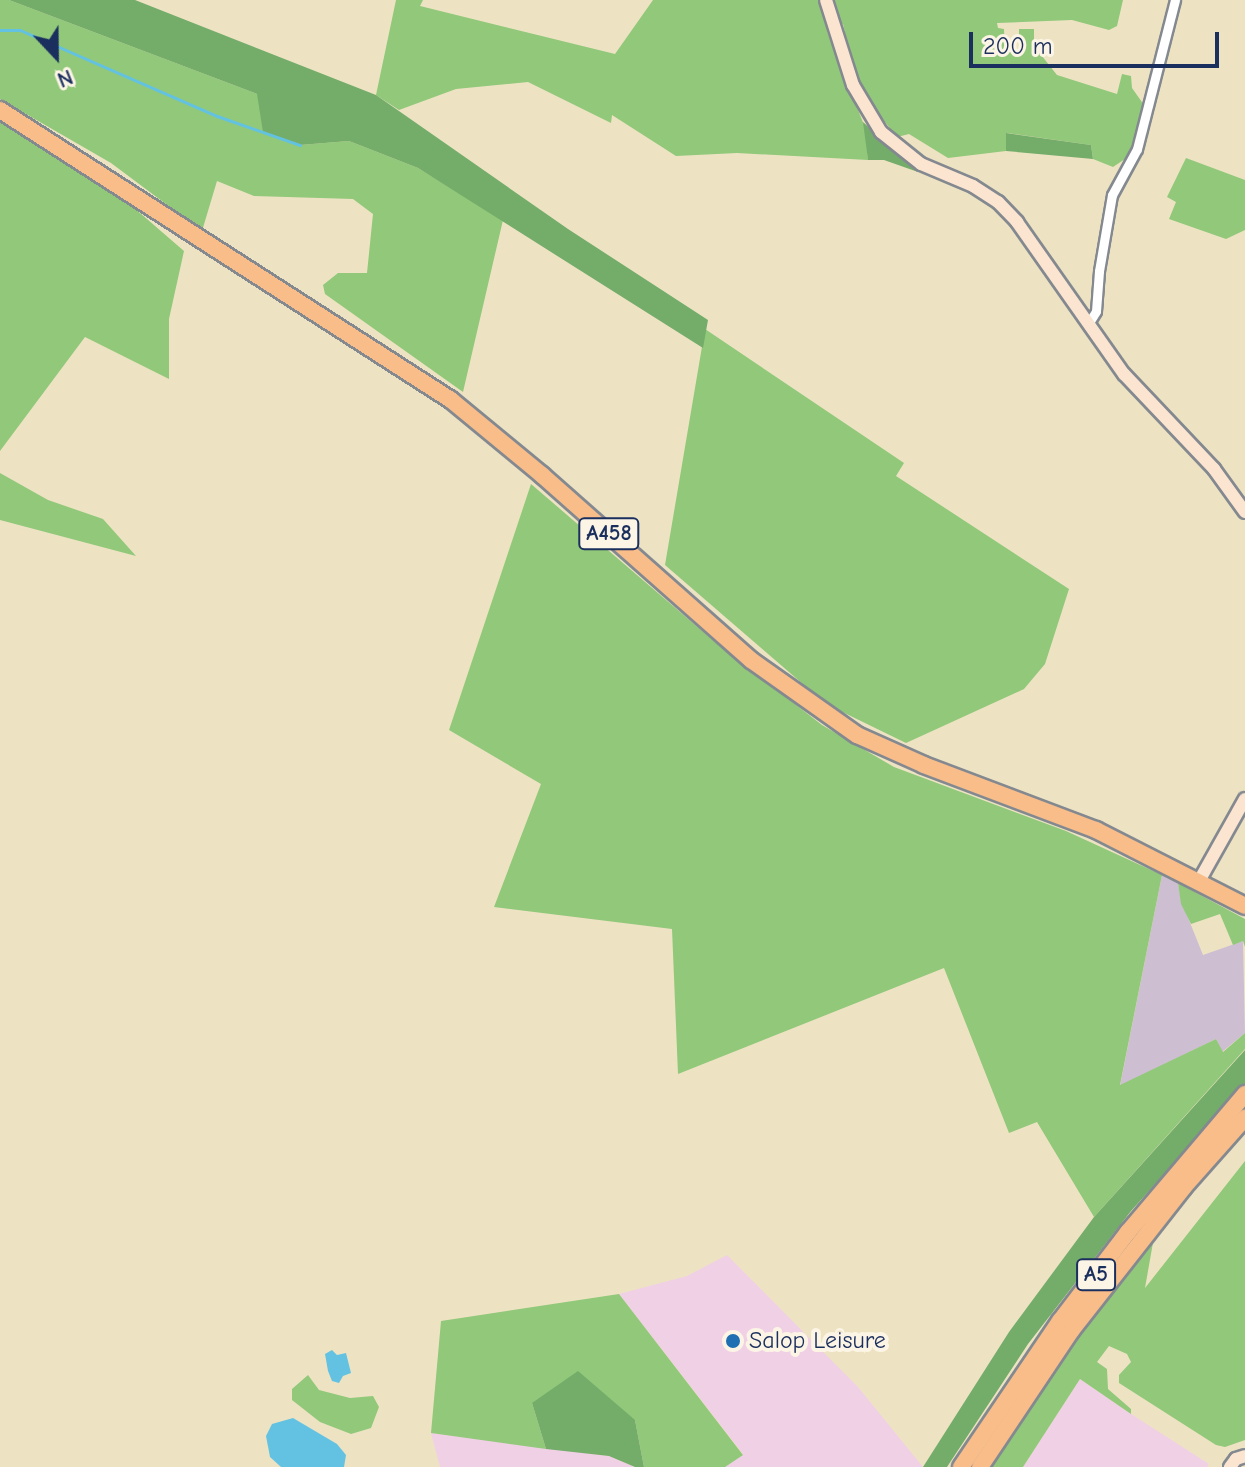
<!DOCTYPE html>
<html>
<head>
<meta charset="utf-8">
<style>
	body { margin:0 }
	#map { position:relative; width:1245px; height:1467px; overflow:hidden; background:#ede3c3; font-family:"Comic Neue",sans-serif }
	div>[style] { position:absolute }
	.built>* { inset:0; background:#f0d0e5 }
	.industrial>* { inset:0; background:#cebed2 }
	.green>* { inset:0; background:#91c87a }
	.forest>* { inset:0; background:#74ac6a }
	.water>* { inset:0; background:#63c2e2 }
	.stream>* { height:3px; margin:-1.5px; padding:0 1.5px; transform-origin:1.5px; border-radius:1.5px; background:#63c2e2 }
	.roads { filter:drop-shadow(2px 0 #848990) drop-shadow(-2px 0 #848990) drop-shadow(0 2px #848990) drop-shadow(0 -2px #848990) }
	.street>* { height:9px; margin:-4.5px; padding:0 4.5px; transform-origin:4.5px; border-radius:4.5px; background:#fff }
	.secondary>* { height:12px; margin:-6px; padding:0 6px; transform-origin:6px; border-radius:6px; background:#fce5d0 }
	.highway>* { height:16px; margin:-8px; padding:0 8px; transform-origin:8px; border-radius:8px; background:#f8bd89 }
	.dots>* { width:22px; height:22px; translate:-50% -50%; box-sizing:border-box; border:4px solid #fcf5e5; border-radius:50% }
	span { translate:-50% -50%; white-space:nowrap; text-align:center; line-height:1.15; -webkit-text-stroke:8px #fcf5e5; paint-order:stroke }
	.shield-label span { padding:2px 6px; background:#fcf5e5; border:2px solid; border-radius:6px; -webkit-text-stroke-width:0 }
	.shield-label { font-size:22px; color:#1b2f5e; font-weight:700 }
	.poi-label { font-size:24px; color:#1b2f5e }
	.left { translate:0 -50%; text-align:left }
	.north { position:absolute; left:16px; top:16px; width:80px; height:80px; -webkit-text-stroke:6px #fcf5e5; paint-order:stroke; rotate:158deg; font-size:22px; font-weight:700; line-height:32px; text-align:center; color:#1b2f5e }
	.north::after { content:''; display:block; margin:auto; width:28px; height:36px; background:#1b2f5e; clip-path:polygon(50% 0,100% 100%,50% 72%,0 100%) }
	.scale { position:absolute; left:969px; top:32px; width:250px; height:36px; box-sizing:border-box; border:4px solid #1b2f5e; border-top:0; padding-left:10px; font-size:24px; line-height:28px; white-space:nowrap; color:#1b2f5e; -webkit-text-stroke:6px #fcf5e5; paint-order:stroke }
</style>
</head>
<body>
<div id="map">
	<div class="built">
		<div style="clip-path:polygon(727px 1255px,858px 1387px,923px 1467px,725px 1467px,743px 1454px,619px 1294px,687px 1276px)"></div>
		<div style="clip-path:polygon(1080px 1379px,1131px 1414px,1209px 1464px,1207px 1467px,1023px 1467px)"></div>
		<div style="clip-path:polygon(431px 1433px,609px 1456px,635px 1467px,440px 1467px)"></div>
	</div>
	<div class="industrial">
		<div style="clip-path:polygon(1162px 875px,1178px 883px,1181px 900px,1203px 955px,1243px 941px,1245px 1033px,1222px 1052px,1216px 1039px,1120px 1086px)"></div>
	</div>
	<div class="green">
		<div style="clip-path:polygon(0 0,9px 0,257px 94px,300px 145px,349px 141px,418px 168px,503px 220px,463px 392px,325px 294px,323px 285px,338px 273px,367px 273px,373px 214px,353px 199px,254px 196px,217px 181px,202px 231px,111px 163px,0 99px)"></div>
		<div style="clip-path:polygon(396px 0,423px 0,420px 6px,615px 54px,653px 0,821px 0,828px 34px,866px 130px,868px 160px,737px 153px,676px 156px,612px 115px,611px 123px,528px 82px,456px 89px,399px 110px,376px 95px)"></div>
		<div style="clip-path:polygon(832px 0,1123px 0,1117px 26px,1109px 30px,1072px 20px,997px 23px,998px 28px,1004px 29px,1005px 52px,1019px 50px,1019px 29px,1034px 29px,1034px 46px,1057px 75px,1117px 94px,1122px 74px,1131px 76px,1132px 88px,1144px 105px,1128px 157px,1113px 167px,1093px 159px,1091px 145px,1007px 133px,1006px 151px,948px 158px,909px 134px,897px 137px,869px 102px,855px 76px,843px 40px,846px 37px,843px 24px,839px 24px)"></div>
		<div style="clip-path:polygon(0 120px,118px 194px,184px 251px,169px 319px,169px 379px,85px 337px,0 451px)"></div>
		<div style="clip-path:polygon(1186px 158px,1245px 180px,1245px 230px,1226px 239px,1169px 219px,1176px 202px,1167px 197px)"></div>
		<div style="clip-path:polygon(705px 329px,904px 463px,896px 476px,1069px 589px,1045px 664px,1024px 689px,906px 743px,826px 704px,665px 565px)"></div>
		<div style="clip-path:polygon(0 473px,48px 500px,103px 519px,136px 556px,0 520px)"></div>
		<div style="clip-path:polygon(531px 484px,715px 642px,822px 725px,894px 767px,1066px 831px,1162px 875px,1120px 1085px,1216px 1039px,1223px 1052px,1245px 1033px,1245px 1049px,1094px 1217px,1037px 1122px,1009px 1133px,944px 968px,678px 1074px,672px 929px,494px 907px,541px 784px,449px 730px)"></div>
		<div style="clip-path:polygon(1178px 883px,1245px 919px,1245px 947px,1243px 941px,1233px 945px,1220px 914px,1191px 924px,1181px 904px)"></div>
		<div style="clip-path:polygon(1245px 1161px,1245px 1440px,1225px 1447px,1216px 1445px,1119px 1383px,1119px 1375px,1131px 1362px,1127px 1354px,1109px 1346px,1097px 1362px,1107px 1369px,1108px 1389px,1131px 1409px,1131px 1414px,1080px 1379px,1023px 1467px,987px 1467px,1030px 1402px,1154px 1237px,1145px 1288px)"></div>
		<div style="clip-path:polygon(619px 1294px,743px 1455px,725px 1467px,644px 1467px,635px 1420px,532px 1403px,546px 1449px,431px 1433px,441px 1321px)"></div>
		<div style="clip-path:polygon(308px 1375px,319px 1390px,350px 1398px,373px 1396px,379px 1407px,371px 1428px,351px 1434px,320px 1422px,292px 1400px,292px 1389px)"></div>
	</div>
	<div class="forest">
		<div style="clip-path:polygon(9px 0,135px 0,376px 95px,568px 229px,708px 320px,703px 348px,418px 168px,349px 141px,300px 145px,263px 132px,257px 94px)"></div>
		<div style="clip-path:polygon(863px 122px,918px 172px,884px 160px,868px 160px)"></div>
		<div style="clip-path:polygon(1006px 133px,1091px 145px,1093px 159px,1006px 151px)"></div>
		<div style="clip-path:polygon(1245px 1050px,1245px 1084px,1131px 1211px,1028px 1344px,947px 1467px,923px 1467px,1009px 1332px,1094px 1217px)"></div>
		<div style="clip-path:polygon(578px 1371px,635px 1420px,644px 1467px,635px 1467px,609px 1456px,546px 1449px,532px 1403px)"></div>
	</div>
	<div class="water">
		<div style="clip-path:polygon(332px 1350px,337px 1355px,346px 1353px,351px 1373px,343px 1376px,339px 1383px,332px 1381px,328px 1371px,325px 1354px)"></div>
		<div style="clip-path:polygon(293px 1418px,337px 1444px,346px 1455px,344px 1467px,281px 1467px,270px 1457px,266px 1436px,272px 1424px)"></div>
	</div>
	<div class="stream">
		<div style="left:0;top:30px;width:20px"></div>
		<div style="left:20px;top:30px;width:215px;rotate:23.6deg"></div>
		<div style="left:217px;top:116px;width:88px;rotate:19.3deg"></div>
	</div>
	<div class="roads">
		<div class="street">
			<div style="left:1088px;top:324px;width:15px;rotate:-58deg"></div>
			<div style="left:1096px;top:311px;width:40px;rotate:-85.7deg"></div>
			<div style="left:1099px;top:271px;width:77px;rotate:-80.3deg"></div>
			<div style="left:1112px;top:195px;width:52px;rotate:-61.5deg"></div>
			<div style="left:1137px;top:149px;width:154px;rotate:-75.7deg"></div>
		</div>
		<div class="secondary">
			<div style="left:826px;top:0;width:89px;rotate:72.4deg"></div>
			<div style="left:853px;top:85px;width:55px;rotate:59.2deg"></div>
			<div style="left:881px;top:132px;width:51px;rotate:38.7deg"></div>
			<div style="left:921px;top:164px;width:56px;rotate:22.9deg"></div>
			<div style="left:973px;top:186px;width:30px;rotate:33deg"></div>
			<div style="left:998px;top:202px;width:28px;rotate:46deg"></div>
			<div style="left:1017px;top:222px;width:186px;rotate:54.9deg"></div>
			<div style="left:1124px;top:374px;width:131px;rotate:46.5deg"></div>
			<div style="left:1214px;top:469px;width:53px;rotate:54.2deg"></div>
			<div style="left:1199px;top:881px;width:94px;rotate:-60.7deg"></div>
			<div style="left:1230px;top:1467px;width:10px;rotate:-53deg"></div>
			<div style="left:1236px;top:1459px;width:9px;rotate:-18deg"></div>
		</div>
		<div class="highway">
			<div style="left:0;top:110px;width:536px;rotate:32.74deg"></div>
			<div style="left:451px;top:400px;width:118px;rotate:39.5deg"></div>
			<div style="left:542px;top:475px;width:279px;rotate:41.5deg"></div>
			<div style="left:751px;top:660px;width:130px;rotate:35.3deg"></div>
			<div style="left:857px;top:735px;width:73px;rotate:24.1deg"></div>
			<div style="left:924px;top:765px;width:184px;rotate:20.7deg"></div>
			<div style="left:1096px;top:830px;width:167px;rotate:27deg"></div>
			<div style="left:961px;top:1467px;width:176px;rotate:-55.9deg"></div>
			<div style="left:1060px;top:1321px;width:112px;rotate:-52.6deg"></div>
			<div style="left:1128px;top:1232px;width:181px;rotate:-49.7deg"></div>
			<div style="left:980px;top:1467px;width:164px;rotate:-56.2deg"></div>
			<div style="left:1071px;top:1331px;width:182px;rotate:-51.9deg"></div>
			<div style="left:1183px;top:1188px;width:94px;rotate:-48.5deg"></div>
		</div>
	</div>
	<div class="dots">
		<div style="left:733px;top:1341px;background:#1f6fb2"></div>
	</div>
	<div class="shield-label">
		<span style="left:609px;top:534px">A458</span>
		<span style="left:1096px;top:1275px">A5</span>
	</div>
	<div class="poi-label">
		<span class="left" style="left:749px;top:1341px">Salop Leisure</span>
	</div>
	<div class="north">N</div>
	<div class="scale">200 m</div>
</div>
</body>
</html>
